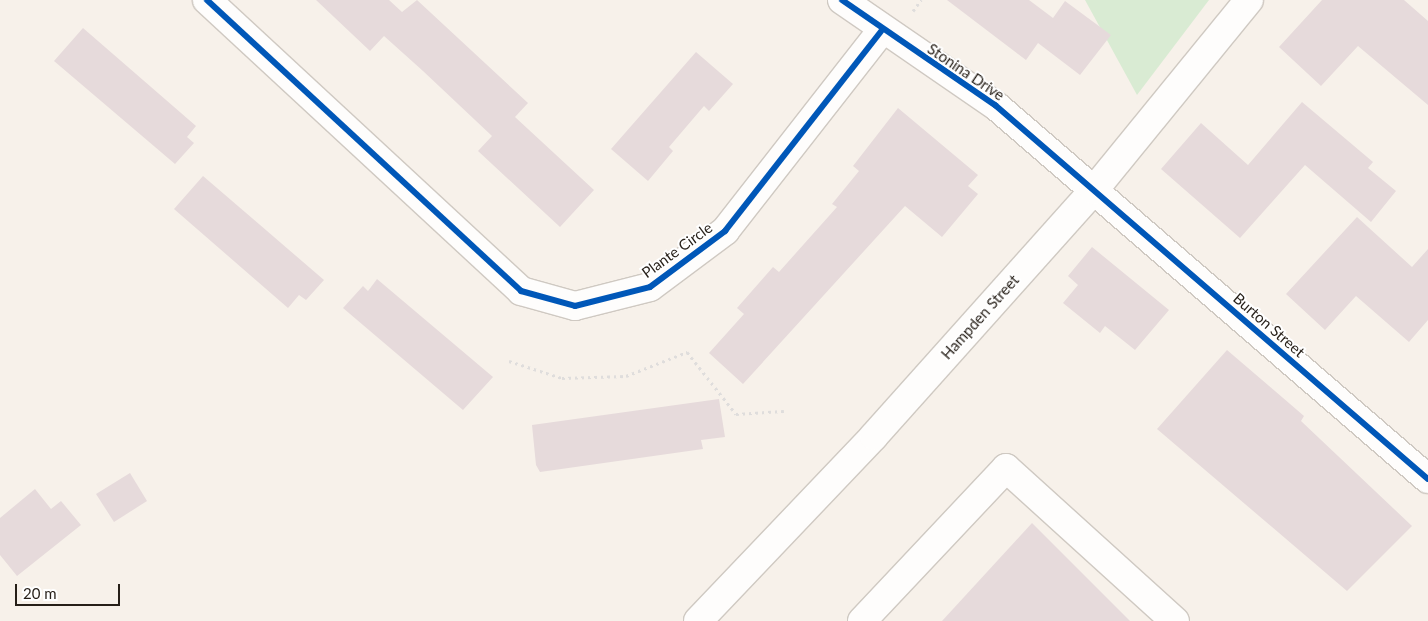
<!DOCTYPE html>
<html>
<head>
<meta charset="utf-8">
<style>
	body { margin:0 }
	#map { position:relative; width:1428px; height:621px; overflow:hidden; background:#f7f1ea; font-family:Lato,sans-serif }
	div>[style] { position:absolute }
	.green>* { inset:0; background:#d9ebd3 }
	.building>* { inset:0; background:#e6dadb }
	.path>* { height:3px; margin-top:-1.5px; transform-origin:0; background:repeating-linear-gradient(90deg,#dfdddc 0 2.5px,transparent 0 6.5px) }
	.roads { filter:drop-shadow(1px 0 #cfc9c2) drop-shadow(-1px 0 #cfc9c2) drop-shadow(0 1px #cfc9c2) drop-shadow(0 -1px #cfc9c2) }
	.minor>* { height:28px; margin:-14px; padding:0 14px; transform-origin:14px; border-radius:14px; background:#fefdfc }
	.major>* { height:28px; margin:-14px; padding:0 14px; transform-origin:14px; border-radius:14px; background:#fefdfc }
	.cycleway>* { height:6px; margin:-3px; padding:0 3px; transform-origin:3px; border-radius:3px; background:#0057b8 }
	span { translate:-50% -50%; white-space:nowrap; text-align:center; line-height:1.15; -webkit-text-stroke:4px #fff; paint-order:stroke }
	.street-label { font-size:15px; color:#261f18 }
	.scale { position:absolute; left:15px; top:584px; width:105px; height:22px; box-sizing:border-box; border:2px solid #261f18; border-top:0; padding-left:6px; font-size:15px; line-height:18px; white-space:nowrap; color:#261f18; -webkit-text-stroke:4px #fff; paint-order:stroke }
</style>
</head>
<body>
<div id="map">
	<div class="green">
		<div style="clip-path:polygon(1085px 0,1209px 0,1137px 95px)"></div>
	</div>
	<div class="building">
		<div style="clip-path:polygon(316px 0,389px 0,402px 12px,417px 0,528px 103px,515px 117px,594px 190px,560px 227px,478px 151px,492px 136px,423px 71px,384px 36px,370px 51px)"></div>
		<div style="clip-path:polygon(947px 0,1029px 0,1053px 18px,1065px 1px,1111px 35px,1080px 75px,1038px 43px,1026px 60px)"></div>
		<div style="clip-path:polygon(1322px 0,1404px 0,1428px 21px,1428px 105px,1358px 46px,1321px 86px,1279px 47px)"></div>
		<div style="clip-path:polygon(83px 28px,196px 126px,187px 137px,194px 143px,175px 164px,54px 61px)"></div>
		<div style="clip-path:polygon(696px 52px,733px 84px,709px 111px,704px 106px,669px 147px,673px 151px,648px 181px,611px 149px)"></div>
		<div style="clip-path:polygon(1302px 102px,1373px 162px,1368px 168px,1396px 191px,1371px 222px,1305px 165px,1240px 238px,1161px 169px,1201px 123px,1248px 165px)"></div>
		<div style="clip-path:polygon(898px 108px,978px 175px,968px 186px,978px 194px,942px 237px,905px 206px,743px 384px,709px 353px,744px 314px,737px 308px,773px 267px,779px 272px,837px 207px,832px 204px,859px 171px,853px 166px)"></div>
		<div style="clip-path:polygon(203px 176px,324px 280px,306px 300px,299px 295px,288px 308px,174px 209px)"></div>
		<div style="clip-path:polygon(1357px 217px,1412px 267px,1428px 249px,1428px 320px,1409px 342px,1356px 296px,1325px 330px,1286px 294px)"></div>
		<div style="clip-path:polygon(1092px 247px,1169px 310px,1135px 350px,1105px 326px,1100px 333px,1063px 303px,1078px 285px,1068px 276px)"></div>
		<div style="clip-path:polygon(377px 279px,493px 377px,463px 410px,343px 308px,363px 286px,368px 291px)"></div>
		<div style="clip-path:polygon(1227px 350px,1304px 416px,1301px 421px,1412px 526px,1347px 591px,1157px 429px)"></div>
		<div style="clip-path:polygon(719px 399px,725px 437px,701px 440px,703px 449px,540px 472px,536px 465px,532px 425px)"></div>
		<div style="clip-path:polygon(130px 473px,147px 501px,114px 522px,96px 494px)"></div>
		<div style="clip-path:polygon(35px 489px,51px 509px,61px 501px,81px 525px,17px 576px,0 555px,0 518px)"></div>
		<div style="clip-path:polygon(1032px 523px,1130px 621px,942px 621px)"></div>
	</div>
	<div class="path">
		<div style="left:913px;top:11px;width:14px;rotate:-54deg"></div>
		<div style="left:509px;top:361px;width:56px;rotate:17.8deg"></div>
		<div style="left:562px;top:378px;width:64px;rotate:-1.8deg"></div>
		<div style="left:626px;top:376px;width:66px;rotate:-21.5deg"></div>
		<div style="left:687px;top:352px;width:79px;rotate:51.7deg"></div>
		<div style="left:736px;top:414px;width:48px;rotate:-3.6deg"></div>
	</div>
	<div class="roads">
		<div class="minor">
			<div style="left:207px;top:0;width:428px;rotate:42.8deg"></div>
			<div style="left:521px;top:291px;width:56px;rotate:15.5deg"></div>
			<div style="left:575px;top:306px;width:77px;rotate:-14.2deg"></div>
			<div style="left:650px;top:287px;width:94px;rotate:-36.7deg"></div>
			<div style="left:725px;top:231px;width:254px;rotate:-52deg"></div>
			<div style="left:842px;top:0;width:186px;rotate:34.5deg"></div>
			<div style="left:995px;top:105px;width:572px;rotate:40.82deg"></div>
			<div style="left:862px;top:621px;width:210px;rotate:-46.7deg"></div>
			<div style="left:1006px;top:468px;width:228px;rotate:42.2deg"></div>
		</div>
		<div class="major">
			<div style="left:698px;top:621px;width:255px;rotate:-46.4deg"></div>
			<div style="left:874px;top:436px;width:330px;rotate:-48.2deg"></div>
			<div style="left:1094px;top:190px;width:245px;rotate:-50.8deg"></div>
		</div>
	</div>
	<div class="cycleway">
		<div style="left:207px;top:0;width:428px;rotate:42.8deg"></div>
		<div style="left:521px;top:291px;width:56px;rotate:15.5deg"></div>
		<div style="left:575px;top:306px;width:77px;rotate:-14.2deg"></div>
		<div style="left:650px;top:287px;width:94px;rotate:-36.7deg"></div>
		<div style="left:725px;top:231px;width:254px;rotate:-52deg"></div>
		<div style="left:842px;top:0;width:186px;rotate:34.5deg"></div>
		<div style="left:995px;top:105px;width:572px;rotate:40.82deg"></div>
	</div>
	<div class="street-label">
		<span style="left:966px;top:72px;rotate:34deg">Stonina Drive</span>
		<span style="left:677px;top:250px;rotate:-36deg">Plante Circle</span>
		<span style="left:980px;top:317px;rotate:-48deg">Hampden Street</span>
		<span style="left:1269px;top:325px;rotate:41deg">Burton Street</span>
	</div>
	<div class="scale">20 m</div>
</div>
</body>
</html>
